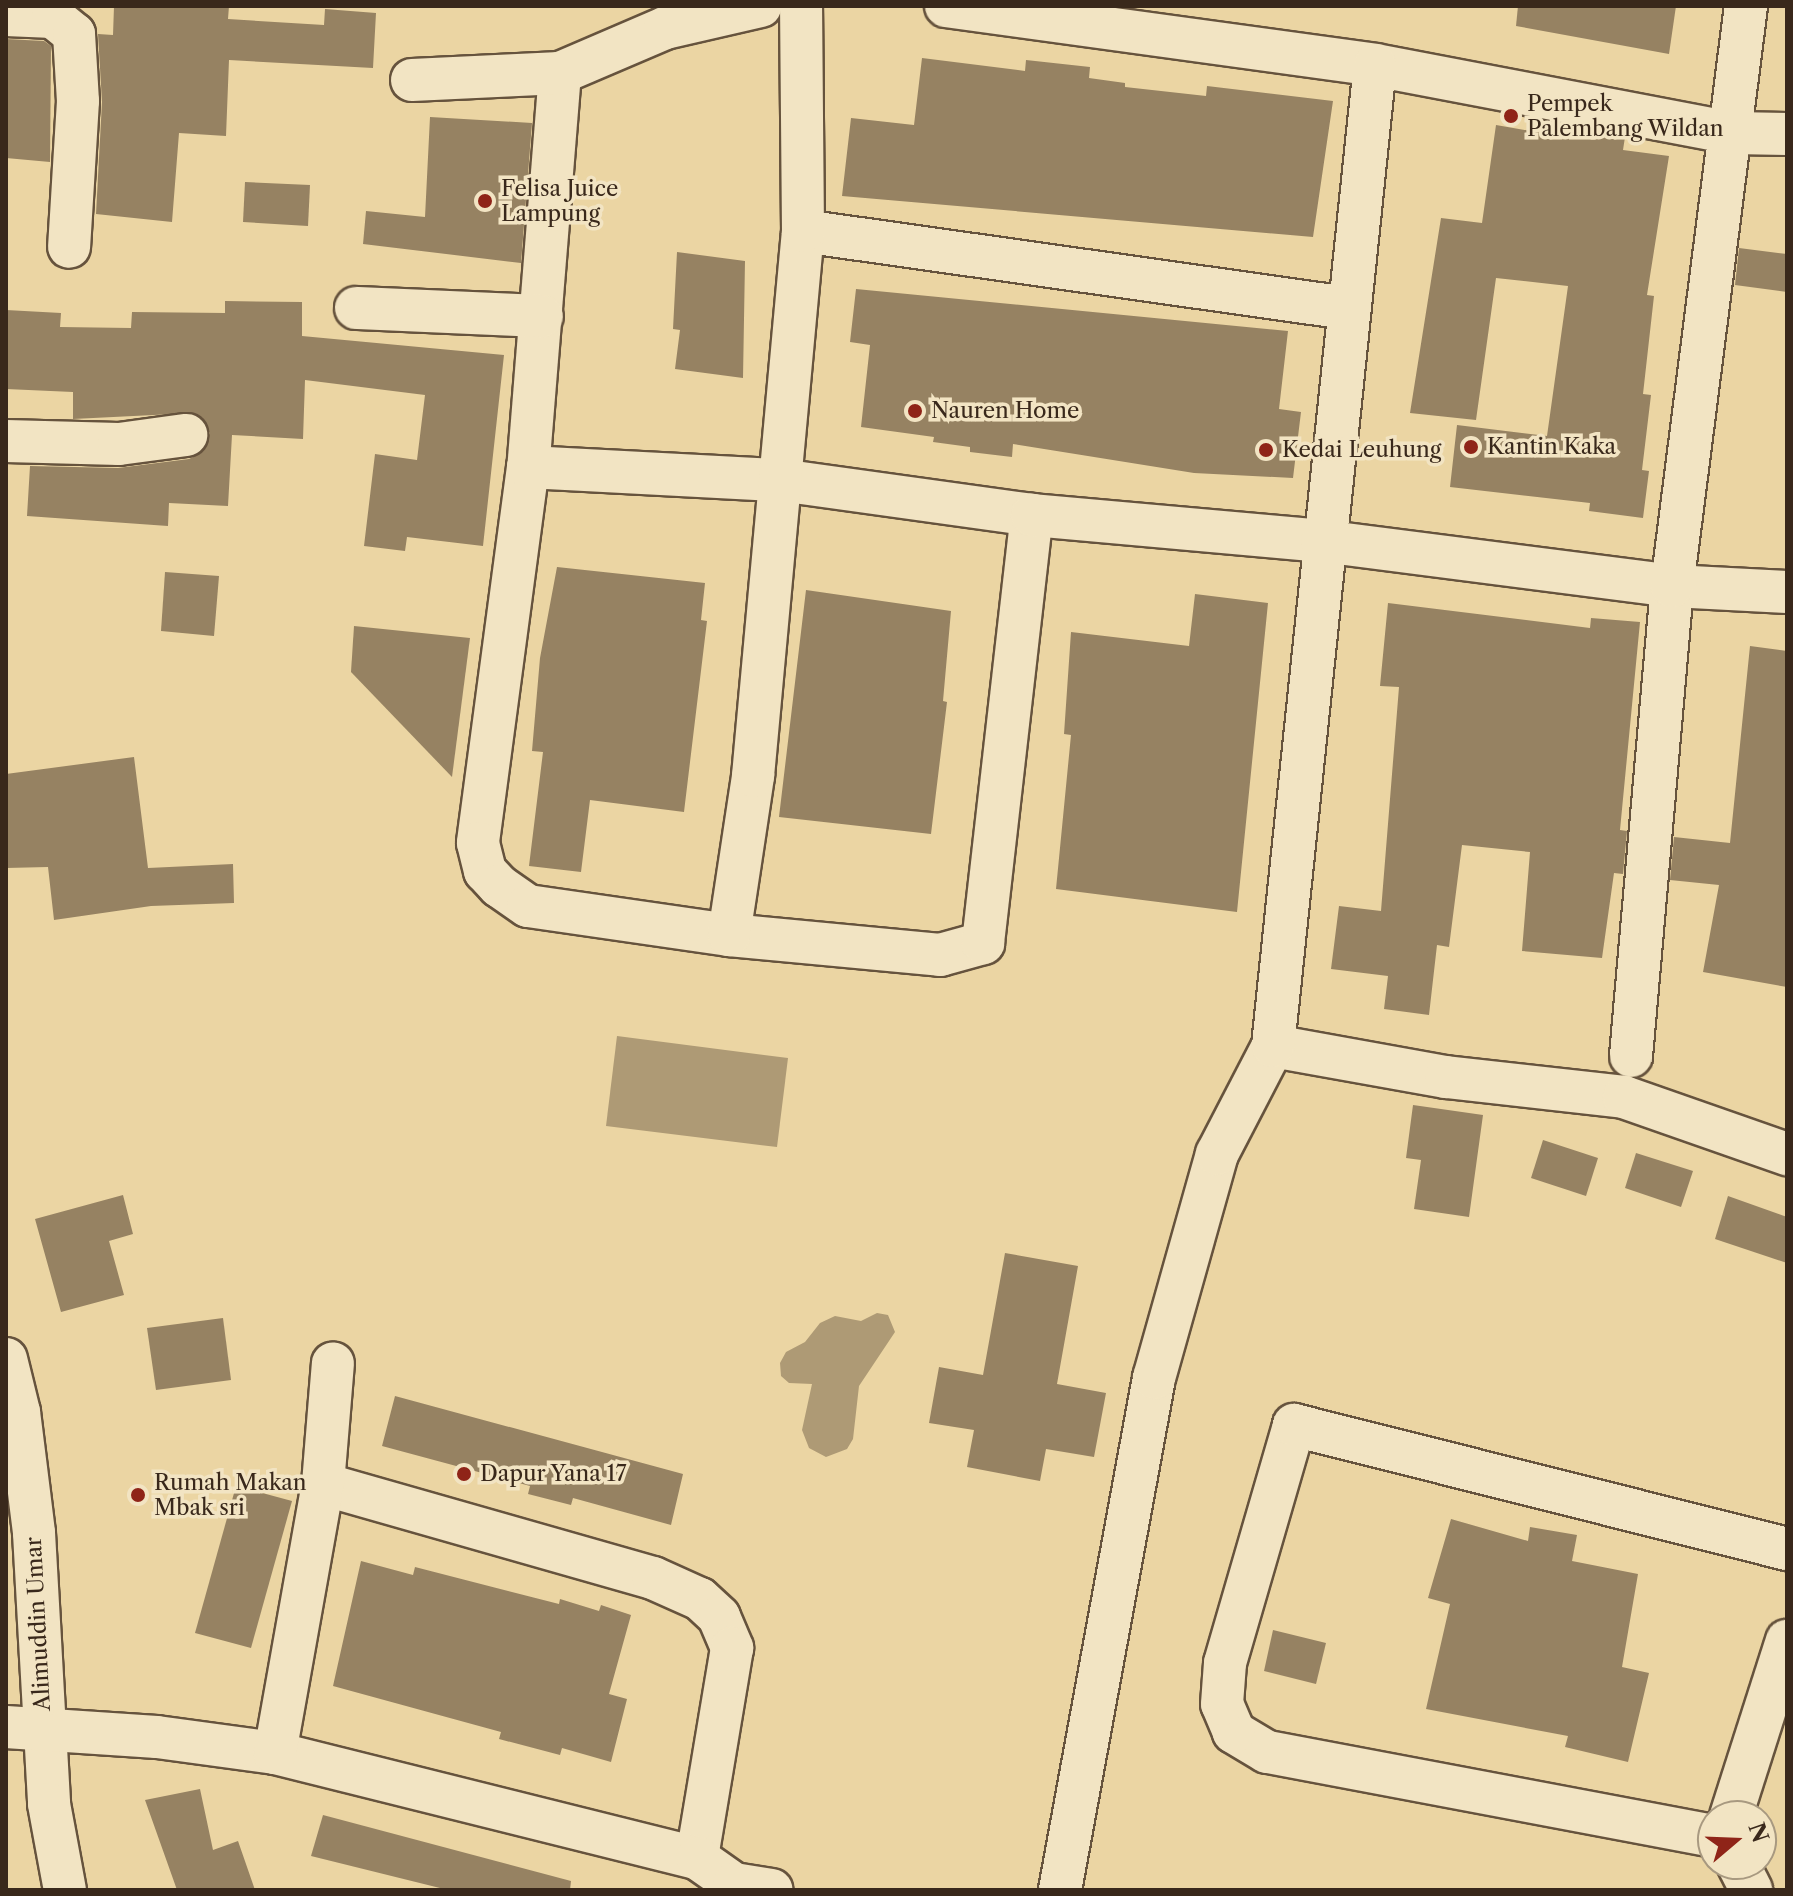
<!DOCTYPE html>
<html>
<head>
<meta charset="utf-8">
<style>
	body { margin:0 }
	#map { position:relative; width:1793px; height:1896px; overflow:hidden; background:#ebd5a3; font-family:"Libre Caslon Text",serif }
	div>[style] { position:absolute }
	.water>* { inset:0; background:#ae9a75 }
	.building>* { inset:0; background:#968262 }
	.roads { filter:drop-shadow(2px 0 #66533d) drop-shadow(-2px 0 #66533d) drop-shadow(0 2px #66533d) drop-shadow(0 -2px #66533d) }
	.minor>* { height:42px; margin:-21px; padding:0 21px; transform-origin:21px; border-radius:21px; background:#f2e4c3 }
	.dots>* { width:22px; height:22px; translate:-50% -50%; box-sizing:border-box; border:4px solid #f2e4c3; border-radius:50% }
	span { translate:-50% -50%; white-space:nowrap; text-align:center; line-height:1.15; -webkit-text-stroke:7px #f2e4c3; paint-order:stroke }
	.poi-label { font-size:22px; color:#39281b }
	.left { translate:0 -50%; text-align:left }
	.street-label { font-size:22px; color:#39281b }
	.frame { position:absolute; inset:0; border:8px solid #39281b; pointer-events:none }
	.north { position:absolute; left:1697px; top:1800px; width:80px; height:80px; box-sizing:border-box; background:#f2e4c3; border:2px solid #a89980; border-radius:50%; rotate:71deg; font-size:22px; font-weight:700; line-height:32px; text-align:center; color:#39281b }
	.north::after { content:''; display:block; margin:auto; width:28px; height:36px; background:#8f2418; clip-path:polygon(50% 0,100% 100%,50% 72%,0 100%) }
</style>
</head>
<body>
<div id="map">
	<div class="water">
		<div style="clip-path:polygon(617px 1036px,788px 1058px,777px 1147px,606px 1126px)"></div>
		<div style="clip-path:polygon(877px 1313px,888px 1315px,895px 1332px,859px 1386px,853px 1439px,847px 1449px,826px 1457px,809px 1448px,802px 1430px,812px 1384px,789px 1383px,781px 1376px,780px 1363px,786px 1352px,805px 1342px,820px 1323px,835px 1316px,861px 1321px)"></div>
	</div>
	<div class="building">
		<div style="clip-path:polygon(114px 6px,229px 6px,228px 19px,324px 25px,325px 9px,376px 13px,373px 68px,229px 60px,226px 136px,179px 133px,172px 222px,96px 214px,102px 102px,98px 34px,113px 35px)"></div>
		<div style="clip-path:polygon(1518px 6px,1676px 6px,1669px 54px,1516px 26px)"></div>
		<div style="clip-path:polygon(6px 39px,44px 41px,51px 46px,50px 162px,6px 158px)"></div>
		<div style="clip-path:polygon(922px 58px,1025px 71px,1026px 60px,1090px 67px,1089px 78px,1125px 83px,1125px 87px,1206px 96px,1207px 86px,1333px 101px,1313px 237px,842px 196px,851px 118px,914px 125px)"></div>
		<div style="clip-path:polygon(430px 117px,532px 123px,521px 263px,363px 244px,366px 211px,425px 217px)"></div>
		<div style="clip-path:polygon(1496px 125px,1572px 138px,1573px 127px,1625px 137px,1623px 150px,1669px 156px,1647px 295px,1654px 296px,1643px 394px,1651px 395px,1642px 470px,1649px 471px,1643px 518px,1589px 511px,1590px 503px,1450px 487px,1457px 425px,1547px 436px,1568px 286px,1496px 278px,1476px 420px,1410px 413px,1441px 218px,1482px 223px)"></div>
		<div style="clip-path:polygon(245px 182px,310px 185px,308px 226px,243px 222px)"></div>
		<div style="clip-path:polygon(1739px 248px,1787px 254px,1787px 292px,1735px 285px)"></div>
		<div style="clip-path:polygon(677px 252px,745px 261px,743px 378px,675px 369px,680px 330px,673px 329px)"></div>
		<div style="clip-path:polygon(856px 289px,1288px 331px,1279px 409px,1301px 412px,1293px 478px,1194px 473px,1013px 444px,1012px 457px,970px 452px,970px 447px,933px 442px,934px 437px,861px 427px,870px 345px,850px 342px)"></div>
		<div style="clip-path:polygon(225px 301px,302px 302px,302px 336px,504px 355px,483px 546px,407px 537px,405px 551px,364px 546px,375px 454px,417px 460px,425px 395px,305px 380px,303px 439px,232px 435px,228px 506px,169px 503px,168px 526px,27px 516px,30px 466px,118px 468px,189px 459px,201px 453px,210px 433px,194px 413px,73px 419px,73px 392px,6px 389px,6px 310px,61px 313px,60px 327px,131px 328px,132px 312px,225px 313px)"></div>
		<div style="clip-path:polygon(557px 567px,705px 583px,701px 620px,707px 621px,684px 812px,590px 800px,581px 872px,529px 866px,543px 752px,532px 751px,540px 658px)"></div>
		<div style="clip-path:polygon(165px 572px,219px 576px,214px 636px,161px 631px)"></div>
		<div style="clip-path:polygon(806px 590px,951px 611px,943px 701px,947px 702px,931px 834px,779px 817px)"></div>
		<div style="clip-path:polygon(1195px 594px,1268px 603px,1237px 912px,1056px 889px,1071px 735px,1064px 734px,1071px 632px,1189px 646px)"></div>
		<div style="clip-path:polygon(1388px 603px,1590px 628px,1591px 618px,1640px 622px,1620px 830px,1627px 831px,1623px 874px,1614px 873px,1602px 958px,1522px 951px,1530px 852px,1462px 845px,1449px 947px,1437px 945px,1429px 1015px,1384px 1009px,1388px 976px,1331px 969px,1339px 906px,1381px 911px,1399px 687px,1380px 686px)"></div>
		<div style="clip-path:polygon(354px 626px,470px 638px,452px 777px,351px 672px)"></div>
		<div style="clip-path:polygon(1750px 646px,1787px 651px,1787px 987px,1703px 972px,1719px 885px,1670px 880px,1674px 837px,1730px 843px)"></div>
		<div style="clip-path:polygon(134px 757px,148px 868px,233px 864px,234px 903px,151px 906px,54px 920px,48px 867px,6px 868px,6px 774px)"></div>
		<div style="clip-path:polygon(1413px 1105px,1483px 1115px,1469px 1217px,1414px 1209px,1421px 1160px,1406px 1158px)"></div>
		<div style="clip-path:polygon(1543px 1140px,1598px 1158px,1586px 1196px,1531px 1178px)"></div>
		<div style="clip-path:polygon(1636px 1153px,1693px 1171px,1681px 1207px,1625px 1188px)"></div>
		<div style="clip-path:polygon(123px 1195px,133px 1234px,109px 1241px,124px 1295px,61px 1312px,35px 1219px)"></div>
		<div style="clip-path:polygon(1728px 1196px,1787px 1217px,1787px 1263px,1715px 1239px)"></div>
		<div style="clip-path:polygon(1005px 1253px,1078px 1266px,1057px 1384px,1106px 1393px,1094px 1457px,1046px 1449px,1040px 1481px,967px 1467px,974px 1430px,929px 1423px,939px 1367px,983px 1375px)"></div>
		<div style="clip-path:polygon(223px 1318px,231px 1380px,156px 1390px,147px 1328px)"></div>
		<div style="clip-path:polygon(395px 1396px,683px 1474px,671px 1525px,573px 1498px,571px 1505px,528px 1494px,530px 1486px,382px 1446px)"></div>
		<div style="clip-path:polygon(236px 1486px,292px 1501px,251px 1648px,195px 1633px)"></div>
		<div style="clip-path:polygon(1451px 1519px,1528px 1541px,1530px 1527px,1577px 1535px,1572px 1561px,1638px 1574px,1622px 1667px,1649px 1673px,1628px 1762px,1565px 1747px,1568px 1736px,1426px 1709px,1450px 1604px,1428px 1598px)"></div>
		<div style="clip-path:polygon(361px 1561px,413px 1575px,415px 1567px,559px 1604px,560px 1599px,599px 1611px,601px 1605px,631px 1615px,609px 1694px,627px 1699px,611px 1762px,562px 1748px,560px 1755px,499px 1739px,501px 1732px,333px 1686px)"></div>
		<div style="clip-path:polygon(1273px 1630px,1326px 1643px,1316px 1684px,1264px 1671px)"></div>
		<div style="clip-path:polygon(200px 1789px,213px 1850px,238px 1841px,255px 1890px,177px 1890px,145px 1800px)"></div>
		<div style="clip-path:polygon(323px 1815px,571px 1881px,570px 1890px,448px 1890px,311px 1856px)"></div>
	</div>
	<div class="roads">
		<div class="minor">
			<div style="left:946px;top:6px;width:433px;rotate:7.8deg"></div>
			<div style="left:1375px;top:65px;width:364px;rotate:10.8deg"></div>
			<div style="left:1733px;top:133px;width:54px;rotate:1.1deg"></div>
			<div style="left:6px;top:15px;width:47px;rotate:2.4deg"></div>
			<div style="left:53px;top:17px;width:27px;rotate:39deg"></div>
			<div style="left:74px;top:34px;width:67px;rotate:86.6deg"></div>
			<div style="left:78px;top:101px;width:146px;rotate:93.5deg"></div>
			<div style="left:560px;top:73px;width:395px;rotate:94.6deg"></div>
			<div style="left:528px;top:467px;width:379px;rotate:97.6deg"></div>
			<div style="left:478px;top:843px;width:29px;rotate:76deg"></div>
			<div style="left:485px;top:871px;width:21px;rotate:47deg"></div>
			<div style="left:499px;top:886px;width:35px;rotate:35deg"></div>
			<div style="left:528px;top:906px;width:203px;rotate:8.2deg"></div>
			<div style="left:729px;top:935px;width:212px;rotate:5.4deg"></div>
			<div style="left:940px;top:955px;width:45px;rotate:-15.6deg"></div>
			<div style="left:983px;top:943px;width:431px;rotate:-83.5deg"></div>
			<div style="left:412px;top:80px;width:148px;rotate:-2.7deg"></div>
			<div style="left:560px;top:73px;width:114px;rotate:-23.2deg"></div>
			<div style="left:665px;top:28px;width:98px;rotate:-12.9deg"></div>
			<div style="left:803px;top:231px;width:549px;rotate:8.06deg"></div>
			<div style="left:356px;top:308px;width:186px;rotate:2.5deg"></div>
			<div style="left:6px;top:441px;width:113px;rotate:1.5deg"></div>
			<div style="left:119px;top:444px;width:68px;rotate:-7.7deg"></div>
			<div style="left:528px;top:467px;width:252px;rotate:3deg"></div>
			<div style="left:780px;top:480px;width:254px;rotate:7.9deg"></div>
			<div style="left:1032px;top:515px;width:291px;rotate:5.1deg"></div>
			<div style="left:1322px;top:541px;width:353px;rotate:7.3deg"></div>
			<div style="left:1672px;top:586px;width:115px;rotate:3deg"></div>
			<div style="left:729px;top:935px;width:161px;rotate:-81.4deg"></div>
			<div style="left:753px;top:776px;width:547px;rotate:-84.76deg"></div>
			<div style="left:803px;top:231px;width:225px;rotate:-90.5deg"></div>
			<div style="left:1273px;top:1046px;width:176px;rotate:10.2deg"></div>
			<div style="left:1446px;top:1077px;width:179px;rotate:6.4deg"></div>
			<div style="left:1624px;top:1097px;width:173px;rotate:19.3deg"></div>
			<div style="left:1631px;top:1056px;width:472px;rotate:-85deg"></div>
			<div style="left:1672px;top:586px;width:585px;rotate:-82.73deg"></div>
			<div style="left:6px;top:1359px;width:55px;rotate:76.2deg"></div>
			<div style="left:19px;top:1412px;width:122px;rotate:82.9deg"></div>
			<div style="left:34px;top:1533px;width:271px;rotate:86.8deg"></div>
			<div style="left:49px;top:1804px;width:87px;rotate:79.5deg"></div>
			<div style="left:323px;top:1484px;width:343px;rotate:15.9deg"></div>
			<div style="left:653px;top:1578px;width:51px;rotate:24.1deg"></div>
			<div style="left:700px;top:1599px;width:26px;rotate:43deg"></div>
			<div style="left:719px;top:1617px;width:34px;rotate:67deg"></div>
			<div style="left:732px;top:1648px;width:213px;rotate:99.5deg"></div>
			<div style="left:6px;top:1727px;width:151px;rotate:3.8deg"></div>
			<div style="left:157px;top:1737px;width:119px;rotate:7.7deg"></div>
			<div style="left:275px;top:1753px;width:435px;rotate:14deg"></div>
			<div style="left:697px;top:1858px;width:45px;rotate:35.1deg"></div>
			<div style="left:734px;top:1884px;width:38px;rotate:9deg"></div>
			<div style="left:275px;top:1753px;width:273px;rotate:-79.9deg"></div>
			<div style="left:323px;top:1484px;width:121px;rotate:-85.3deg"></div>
			<div style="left:1731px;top:1816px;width:184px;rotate:-72.3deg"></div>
			<div style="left:1713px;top:1836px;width:454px;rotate:-169.3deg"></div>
			<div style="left:1267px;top:1752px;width:39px;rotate:-149deg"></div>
			<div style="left:1234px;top:1732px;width:30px;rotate:-113deg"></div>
			<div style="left:1222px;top:1704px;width:41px;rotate:-85.8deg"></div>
			<div style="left:1225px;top:1663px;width:248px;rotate:-73.8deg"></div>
			<div style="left:1294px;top:1425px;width:508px;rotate:14.12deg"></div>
			<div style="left:1738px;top:1864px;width:29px;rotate:63deg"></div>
			<div style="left:1060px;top:1890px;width:521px;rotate:-79.6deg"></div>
			<div style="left:1154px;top:1378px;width:233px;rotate:-74.3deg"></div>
			<div style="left:1217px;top:1154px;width:122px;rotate:-62.6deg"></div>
			<div style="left:1273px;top:1046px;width:986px;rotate:-84.06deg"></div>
		</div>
	</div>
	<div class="dots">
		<div style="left:1511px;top:116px;background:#8f2418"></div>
		<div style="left:485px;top:201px;background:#8f2418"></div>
		<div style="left:915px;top:411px;background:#8f2418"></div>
		<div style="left:1471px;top:447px;background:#8f2418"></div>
		<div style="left:1266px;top:450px;background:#8f2418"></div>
		<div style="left:464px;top:1474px;background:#8f2418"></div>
		<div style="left:138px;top:1495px;background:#8f2418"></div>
	</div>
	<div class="poi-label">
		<span class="left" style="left:1527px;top:116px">Pempek<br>Palembang Wildan</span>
		<span class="left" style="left:501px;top:201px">Felisa Juice<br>Lampung</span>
		<span class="left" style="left:931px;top:411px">Nauren Home</span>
		<span class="left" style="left:1487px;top:447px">Kantin Kaka</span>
		<span class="left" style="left:1282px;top:450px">Kedai Leuhung</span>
		<span class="left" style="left:480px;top:1474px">Dapur Yana 17</span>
		<span class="left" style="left:154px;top:1495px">Rumah Makan<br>Mbak sri</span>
	</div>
	<div class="street-label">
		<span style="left:38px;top:1624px;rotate:-93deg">Alimuddin Umar</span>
	</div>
	<div class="frame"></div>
	<div class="north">N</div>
</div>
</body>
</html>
